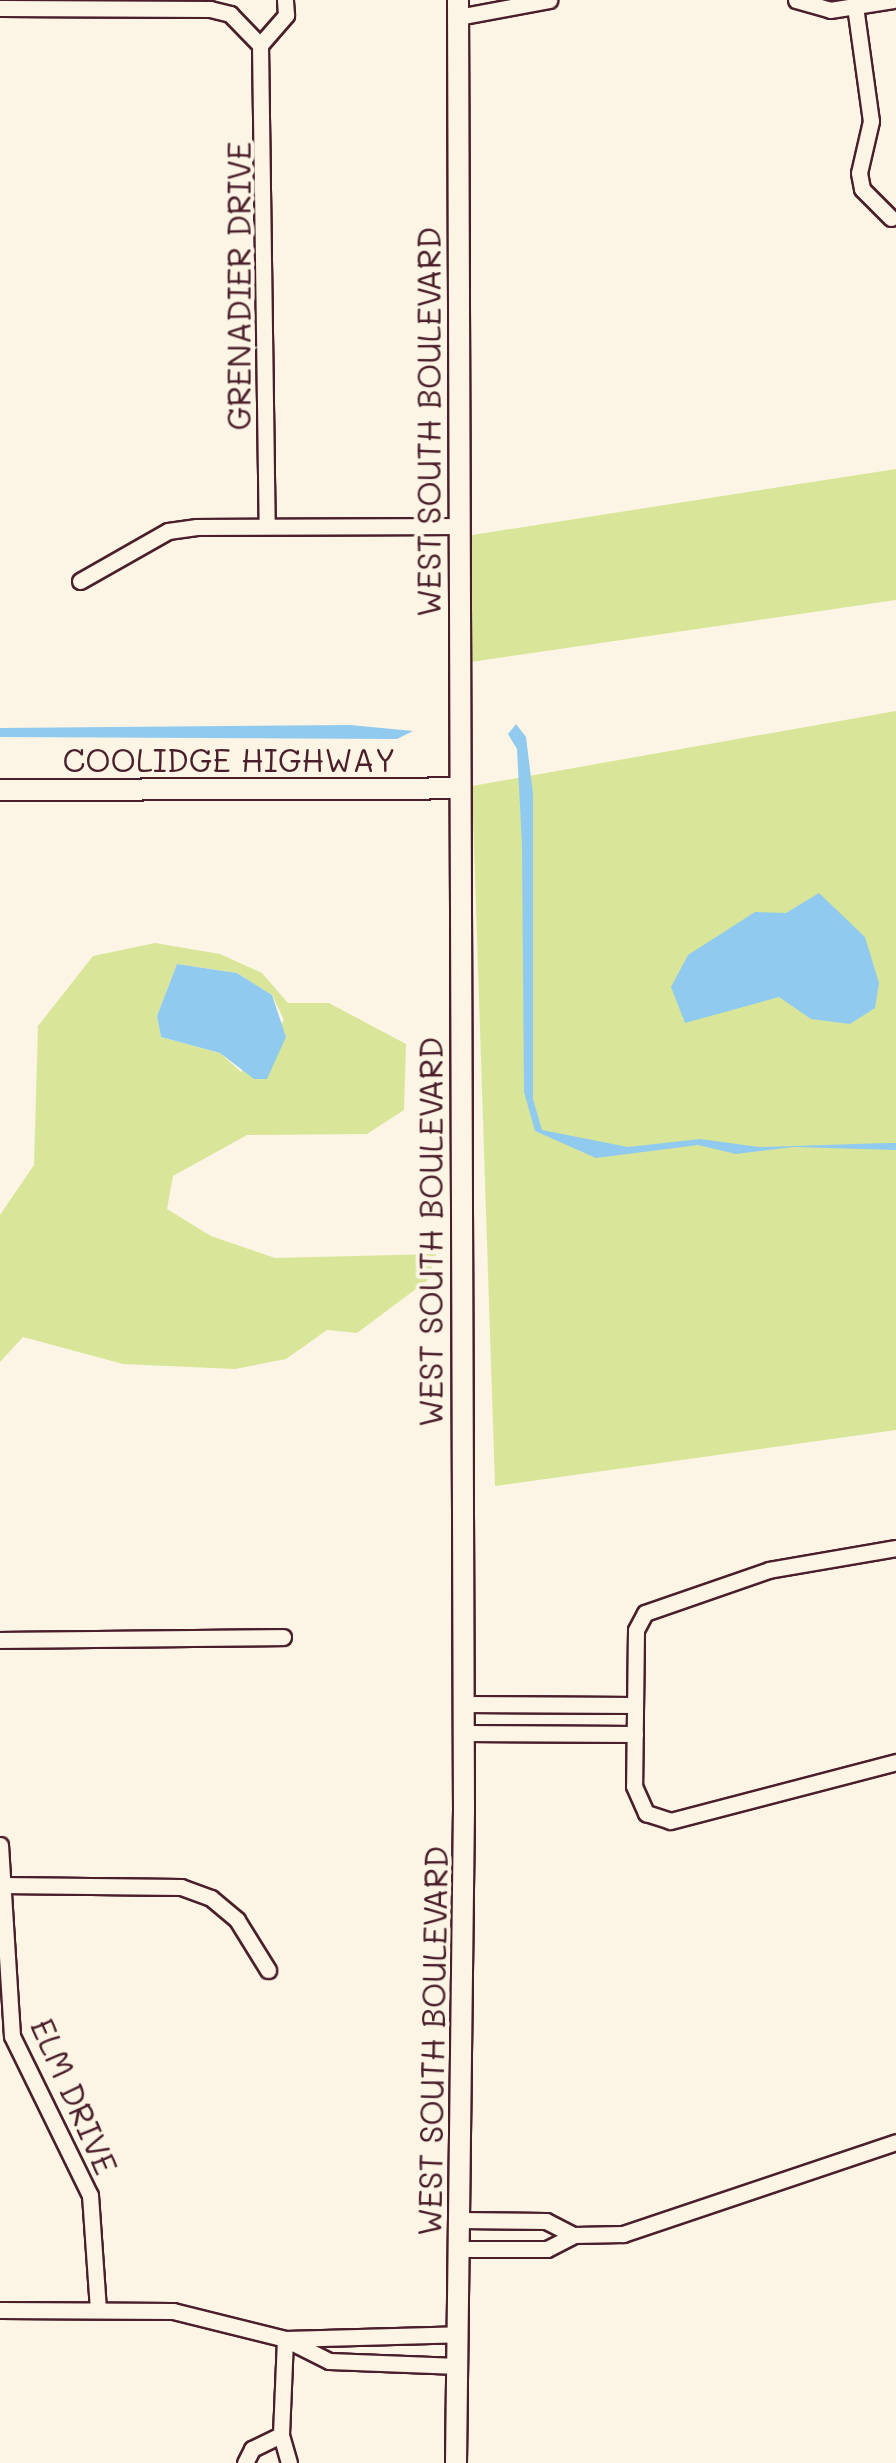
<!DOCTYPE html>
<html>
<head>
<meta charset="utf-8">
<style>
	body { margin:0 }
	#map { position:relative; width:896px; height:2463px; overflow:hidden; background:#fcf5e5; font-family:Mali,sans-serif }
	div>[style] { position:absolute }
	.green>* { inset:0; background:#d9e699 }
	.water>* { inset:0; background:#90caef }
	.roads { filter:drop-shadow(2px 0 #4a1f2b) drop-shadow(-2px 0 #4a1f2b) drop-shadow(0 2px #4a1f2b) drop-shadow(0 -2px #4a1f2b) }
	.street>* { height:15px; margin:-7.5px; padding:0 7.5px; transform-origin:7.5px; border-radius:7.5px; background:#fcf5e5 }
	.secondary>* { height:20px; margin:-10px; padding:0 10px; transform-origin:10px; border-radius:10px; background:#fcf5e5 }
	span { translate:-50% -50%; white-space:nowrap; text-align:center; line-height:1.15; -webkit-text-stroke:8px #fcf5e5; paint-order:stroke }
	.street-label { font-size:32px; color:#4a1f2b }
</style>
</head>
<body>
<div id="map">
	<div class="green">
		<div style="clip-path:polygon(896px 469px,896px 600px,471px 662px,472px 535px)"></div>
		<div style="clip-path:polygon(896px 711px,896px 1430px,495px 1486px,472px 786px)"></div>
		<div style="clip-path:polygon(evenodd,155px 943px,220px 954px,262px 973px,288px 1003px,329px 1003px,406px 1044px,404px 1110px,367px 1134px,247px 1135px,173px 1176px,167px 1209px,211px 1236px,275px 1258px,436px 1254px,428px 1280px,357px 1333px,327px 1330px,286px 1359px,235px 1369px,123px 1364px,23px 1337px,0 1362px,0 1215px,34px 1165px,38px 1026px,93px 956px,155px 943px,177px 964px,237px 973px,272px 995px,284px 1020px,241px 1072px,220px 1053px,161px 1037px,157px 1016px,177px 964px)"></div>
	</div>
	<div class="water">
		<div style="clip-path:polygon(516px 724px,526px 737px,533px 794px,533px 1099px,542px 1130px,628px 1147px,700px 1139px,759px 1147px,887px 1143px,896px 1143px,896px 1150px,794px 1147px,736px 1154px,698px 1145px,596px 1158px,535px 1131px,524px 1092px,522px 845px,517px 749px,508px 734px)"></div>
		<div style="clip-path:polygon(350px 725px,413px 731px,397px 739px,0 737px,0 728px)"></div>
		<div style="clip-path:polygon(819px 893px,865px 937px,879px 983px,875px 1008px,850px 1024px,811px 1019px,779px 997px,685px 1023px,671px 987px,688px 955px,755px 912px,786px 913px)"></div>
		<div style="clip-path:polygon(177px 964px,237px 973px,272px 995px,286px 1037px,267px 1079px,254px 1079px,220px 1053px,161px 1037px,157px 1016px)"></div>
	</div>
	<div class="roads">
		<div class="street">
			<div style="left:796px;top:0;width:35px;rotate:16deg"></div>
			<div style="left:830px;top:10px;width:64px;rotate:-9deg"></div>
			<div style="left:855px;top:6px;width:116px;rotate:82.1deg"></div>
			<div style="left:871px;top:121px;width:53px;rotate:103deg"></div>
			<div style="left:859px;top:173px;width:16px;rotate:79deg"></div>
			<div style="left:862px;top:189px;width:41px;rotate:45deg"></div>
			<div style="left:0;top:8px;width:210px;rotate:0.3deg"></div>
			<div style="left:210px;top:9px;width:21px;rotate:14deg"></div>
			<div style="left:230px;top:14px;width:43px;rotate:45.9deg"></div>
			<div style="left:260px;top:45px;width:481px;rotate:89.2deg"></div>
			<div style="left:458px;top:17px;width:93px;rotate:-10.6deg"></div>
			<div style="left:260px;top:45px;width:40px;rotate:-49deg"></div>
			<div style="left:286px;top:15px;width:15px;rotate:-94deg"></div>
			<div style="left:80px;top:581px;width:101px;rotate:-29.6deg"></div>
			<div style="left:168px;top:531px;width:29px;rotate:-8deg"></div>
			<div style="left:197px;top:527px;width:262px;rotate:-0.2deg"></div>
			<div style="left:896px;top:1548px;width:129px;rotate:170.2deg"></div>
			<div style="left:769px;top:1570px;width:131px;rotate:160.9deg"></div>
			<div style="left:645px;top:1613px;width:19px;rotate:118deg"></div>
			<div style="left:636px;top:1630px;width:156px;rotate:90.7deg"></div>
			<div style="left:634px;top:1786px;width:30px;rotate:66deg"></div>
			<div style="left:646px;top:1813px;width:25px;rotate:18deg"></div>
			<div style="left:670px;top:1821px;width:234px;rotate:-14.6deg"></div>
			<div style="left:0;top:1640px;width:283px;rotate:-0.6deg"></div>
			<div style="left:464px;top:1704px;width:170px;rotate:0.3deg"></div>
			<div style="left:464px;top:1733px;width:171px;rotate:0.3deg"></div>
			<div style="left:0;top:1845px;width:191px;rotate:86.4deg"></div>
			<div style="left:12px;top:2036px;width:177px;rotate:63.9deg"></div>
			<div style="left:90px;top:2195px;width:115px;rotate:86deg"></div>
			<div style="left:0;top:1885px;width:181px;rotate:0.6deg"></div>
			<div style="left:181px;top:1887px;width:32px;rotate:20deg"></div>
			<div style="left:211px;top:1898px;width:34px;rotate:40deg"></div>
			<div style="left:237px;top:1920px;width:59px;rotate:58.2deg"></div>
			<div style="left:460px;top:2220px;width:86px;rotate:0.7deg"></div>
			<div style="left:546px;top:2221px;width:31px;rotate:27deg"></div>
			<div style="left:574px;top:2235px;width:49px;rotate:-1.2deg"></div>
			<div style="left:623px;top:2234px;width:288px;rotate:-18.6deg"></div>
			<div style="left:460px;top:2249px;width:87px"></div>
			<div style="left:547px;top:2249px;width:30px;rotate:-27deg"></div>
			<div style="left:0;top:2310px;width:173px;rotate:0.3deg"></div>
			<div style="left:173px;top:2311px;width:115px;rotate:14deg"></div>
			<div style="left:285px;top:2339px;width:96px;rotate:92.4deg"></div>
			<div style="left:281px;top:2435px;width:29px;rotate:74deg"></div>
			<div style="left:458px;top:2366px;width:129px;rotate:-177.8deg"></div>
			<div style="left:329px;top:2361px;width:49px;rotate:-153.4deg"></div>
			<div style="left:285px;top:2339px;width:174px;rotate:-1.6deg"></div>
			<div style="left:245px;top:2463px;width:16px;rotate:-63deg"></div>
			<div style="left:252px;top:2449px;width:32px;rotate:-26deg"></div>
		</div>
		<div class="secondary">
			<div style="left:0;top:790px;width:459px;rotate:-0.2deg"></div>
			<div style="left:456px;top:2463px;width:651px;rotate:-89.3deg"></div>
			<div style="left:464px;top:1812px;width:1812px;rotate:-90.19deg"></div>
		</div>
	</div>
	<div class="street-label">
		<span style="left:238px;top:286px;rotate:-90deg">GRENADIER DRIVE</span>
		<span style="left:428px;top:422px;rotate:-90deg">WEST SOUTH BOULEVARD</span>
		<span style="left:229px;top:759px">COOLIDGE HIGHWAY</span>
		<span style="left:430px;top:1232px;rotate:-90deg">WEST SOUTH BOULEVARD</span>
		<span style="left:432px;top:2041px;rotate:-89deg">WEST SOUTH BOULEVARD</span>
		<span style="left:75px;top:2096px;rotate:66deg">ELM DRIVE</span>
	</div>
</div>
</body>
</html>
